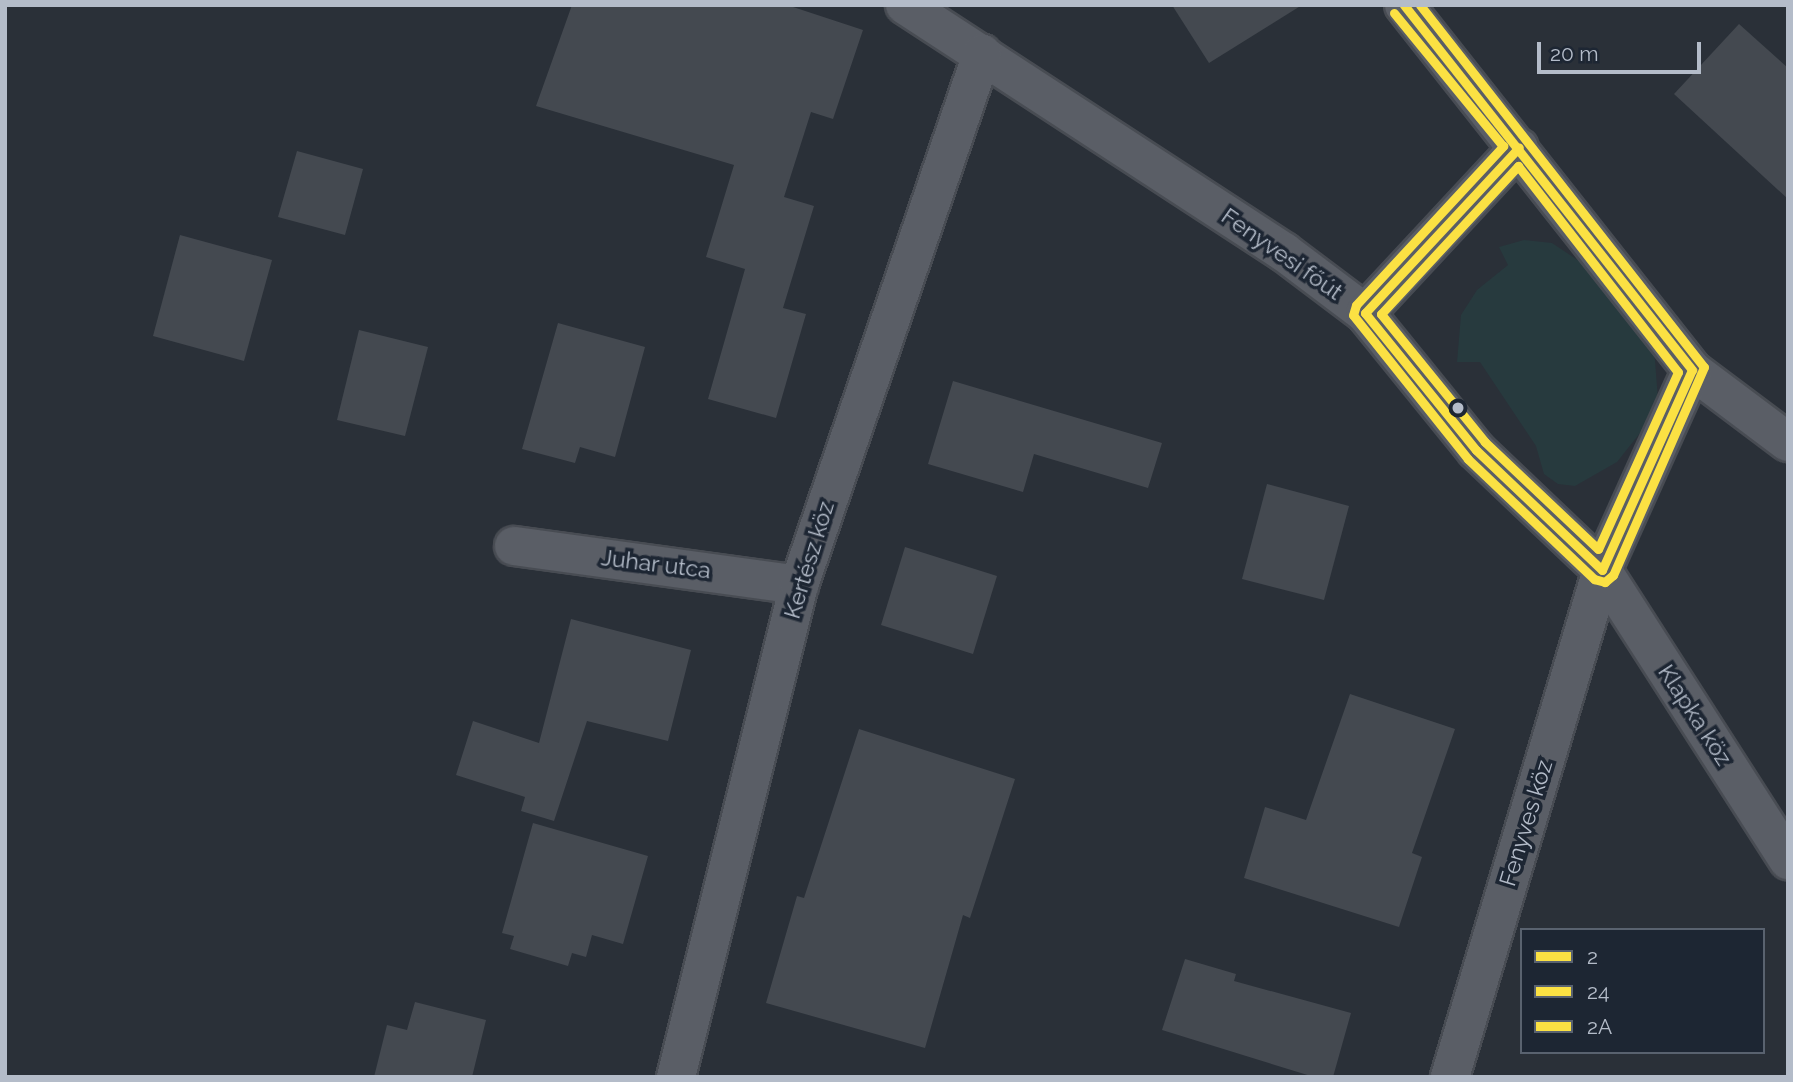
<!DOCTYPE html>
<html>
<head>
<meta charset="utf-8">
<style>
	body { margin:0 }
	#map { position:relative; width:1793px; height:1082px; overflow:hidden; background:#2a3038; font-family:Raleway,sans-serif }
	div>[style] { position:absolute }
	.green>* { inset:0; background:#273a3e }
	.building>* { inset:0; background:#444950 }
	.roads { filter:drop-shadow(2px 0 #484c53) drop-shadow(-2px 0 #484c53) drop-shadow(0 2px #484c53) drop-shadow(0 -2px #484c53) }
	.minor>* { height:38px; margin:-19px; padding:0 19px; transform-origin:19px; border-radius:19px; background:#5a5e66 }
	.bus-1>* { height:9px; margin:-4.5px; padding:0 4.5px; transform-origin:4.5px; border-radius:4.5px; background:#fbe143 }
	.bus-2>* { height:9px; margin:-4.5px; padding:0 4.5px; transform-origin:4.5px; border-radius:4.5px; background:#fbe143 }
	.bus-3>* { height:9px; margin:-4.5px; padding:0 4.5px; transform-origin:4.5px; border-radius:4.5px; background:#fbe143 }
	.dots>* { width:19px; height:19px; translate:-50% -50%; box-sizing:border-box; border:4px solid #1d2633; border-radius:50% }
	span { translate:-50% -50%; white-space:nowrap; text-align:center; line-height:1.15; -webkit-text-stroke:7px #1d2633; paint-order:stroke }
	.street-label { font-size:23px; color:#b4bcc9 }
	.frame { position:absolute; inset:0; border:7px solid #b4bcc9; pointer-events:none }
	.legend { position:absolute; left:1520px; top:928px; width:245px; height:126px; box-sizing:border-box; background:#1d2633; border:2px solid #59626f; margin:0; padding:9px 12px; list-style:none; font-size:21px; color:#b4bcc9 }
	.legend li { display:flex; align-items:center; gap:14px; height:35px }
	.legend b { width:35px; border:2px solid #59626f }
	.scale { position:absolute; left:1537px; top:42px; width:164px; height:32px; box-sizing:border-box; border:4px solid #b4bcc9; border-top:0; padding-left:9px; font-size:21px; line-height:24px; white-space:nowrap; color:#b4bcc9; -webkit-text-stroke:5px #1d2633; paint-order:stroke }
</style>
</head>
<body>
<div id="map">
	<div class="green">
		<div style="clip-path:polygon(1524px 240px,1552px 243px,1579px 261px,1651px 346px,1655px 360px,1658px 400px,1644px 428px,1617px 462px,1575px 486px,1558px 484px,1544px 474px,1536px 446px,1480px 362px,1457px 362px,1461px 315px,1477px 290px,1508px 265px,1499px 247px)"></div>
	</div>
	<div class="building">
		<div style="clip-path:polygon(572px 5px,787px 5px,863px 30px,833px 119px,811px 112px,784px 197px,814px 206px,783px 308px,806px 314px,776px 418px,708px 399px,745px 269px,706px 257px,734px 165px,536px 106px)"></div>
		<div style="clip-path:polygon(1172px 5px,1302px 5px,1209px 63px)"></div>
		<div style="clip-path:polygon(1739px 24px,1788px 68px,1788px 199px,1674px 94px)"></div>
		<div style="clip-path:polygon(297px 151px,363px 169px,345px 235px,278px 217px)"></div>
		<div style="clip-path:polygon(180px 235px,272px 260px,244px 361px,153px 336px)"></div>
		<div style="clip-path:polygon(558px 323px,645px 347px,615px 457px,580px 447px,575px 463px,522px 449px)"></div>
		<div style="clip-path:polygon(359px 330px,428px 347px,405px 436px,337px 420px)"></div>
		<div style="clip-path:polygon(953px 381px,1162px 443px,1148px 488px,1034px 454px,1023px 492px,928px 464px)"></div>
		<div style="clip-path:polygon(1267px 484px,1349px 506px,1324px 600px,1242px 579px)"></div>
		<div style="clip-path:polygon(905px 547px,997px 576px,973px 654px,881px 625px)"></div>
		<div style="clip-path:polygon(571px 619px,691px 650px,668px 741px,587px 721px,554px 821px,521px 811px,525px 797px,456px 775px,473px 721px,539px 743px)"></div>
		<div style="clip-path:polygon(1350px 694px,1455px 729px,1412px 853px,1422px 857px,1399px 927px,1244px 878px,1265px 807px,1306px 820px)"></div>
		<div style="clip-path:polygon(859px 729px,1015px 779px,970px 918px,963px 915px,925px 1048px,766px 1003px,797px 896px,804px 898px)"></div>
		<div style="clip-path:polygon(533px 823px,648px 856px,623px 944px,592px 935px,586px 957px,572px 953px,568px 966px,510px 949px,514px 936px,502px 933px)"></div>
		<div style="clip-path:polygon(1185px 959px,1236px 974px,1234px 981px,1351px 1013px,1333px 1077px,1314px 1077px,1162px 1030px)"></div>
		<div style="clip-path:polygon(415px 1002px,486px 1020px,472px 1077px,374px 1077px,387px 1025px,407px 1030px)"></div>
	</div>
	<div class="roads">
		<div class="minor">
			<div style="left:905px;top:5px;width:452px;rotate:33.1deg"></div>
			<div style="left:1284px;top:252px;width:101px;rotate:37deg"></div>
			<div style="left:1365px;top:313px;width:176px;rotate:51deg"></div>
			<div style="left:1476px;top:450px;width:174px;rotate:43.6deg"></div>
			<div style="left:1602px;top:570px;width:345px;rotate:57.3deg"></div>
			<div style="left:1404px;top:5px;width:465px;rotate:51.7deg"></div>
			<div style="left:1692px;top:370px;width:120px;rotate:36.9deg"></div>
			<div style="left:1365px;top:313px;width:226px;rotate:-47.1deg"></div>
			<div style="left:514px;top:546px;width:288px;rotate:7.8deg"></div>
			<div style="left:676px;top:1077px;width:507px;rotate:-75.96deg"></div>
			<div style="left:799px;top:585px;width:562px;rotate:-70.98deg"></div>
			<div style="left:1450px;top:1077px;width:529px;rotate:-73.31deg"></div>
			<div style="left:1602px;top:570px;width:219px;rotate:-65.8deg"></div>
		</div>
	</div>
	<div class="bus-1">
		<div style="left:1404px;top:5px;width:465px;rotate:51.7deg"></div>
		<div style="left:1365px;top:313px;width:176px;rotate:51deg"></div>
		<div style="left:1476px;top:450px;width:174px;rotate:43.6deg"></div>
		<div style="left:1365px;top:313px;width:226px;rotate:-47.1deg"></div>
		<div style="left:1602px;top:570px;width:219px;rotate:-65.8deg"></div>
	</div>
	<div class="bus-2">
		<div style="left:1394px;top:13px;width:172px;rotate:50.7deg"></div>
		<div style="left:1518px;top:166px;width:261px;rotate:52.2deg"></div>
		<div style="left:1678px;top:372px;width:194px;rotate:114.3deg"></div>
		<div style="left:1598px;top:549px;width:156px;rotate:-136.6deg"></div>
		<div style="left:1485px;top:442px;width:165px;rotate:-129.1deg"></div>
		<div style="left:1381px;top:314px;width:202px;rotate:-47.2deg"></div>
	</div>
	<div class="bus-3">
		<div style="left:1420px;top:5px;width:460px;rotate:51.9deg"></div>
		<div style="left:1704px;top:367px;width:227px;rotate:113.6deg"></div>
		<div style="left:1613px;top:575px;width:11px;rotate:139deg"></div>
		<div style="left:1605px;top:582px;width:11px;rotate:-165deg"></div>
		<div style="left:1594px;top:579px;width:174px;rotate:-136.4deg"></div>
		<div style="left:1468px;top:459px;width:184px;rotate:-128.6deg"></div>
		<div style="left:1353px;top:315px;width:10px;rotate:-73deg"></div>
		<div style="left:1356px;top:305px;width:217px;rotate:-47.2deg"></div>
	</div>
	<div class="dots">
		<div style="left:1458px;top:408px;background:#b4bcc9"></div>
	</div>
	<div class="street-label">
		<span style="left:1282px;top:254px;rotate:35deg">Fenyvesi főút</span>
		<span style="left:809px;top:560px;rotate:-73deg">Kertész köz</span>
		<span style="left:656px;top:564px;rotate:7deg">Juhar utca</span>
		<span style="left:1695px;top:715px;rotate:57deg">Klapka köz</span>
		<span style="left:1526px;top:823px;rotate:-73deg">Fenyves köz</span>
	</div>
	<div class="frame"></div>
	<ul class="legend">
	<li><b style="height:9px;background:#fbe143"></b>2</li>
	<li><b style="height:9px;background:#fbe143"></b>24</li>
	<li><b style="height:9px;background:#fbe143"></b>2A</li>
	</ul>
	<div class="scale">20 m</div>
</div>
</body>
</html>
